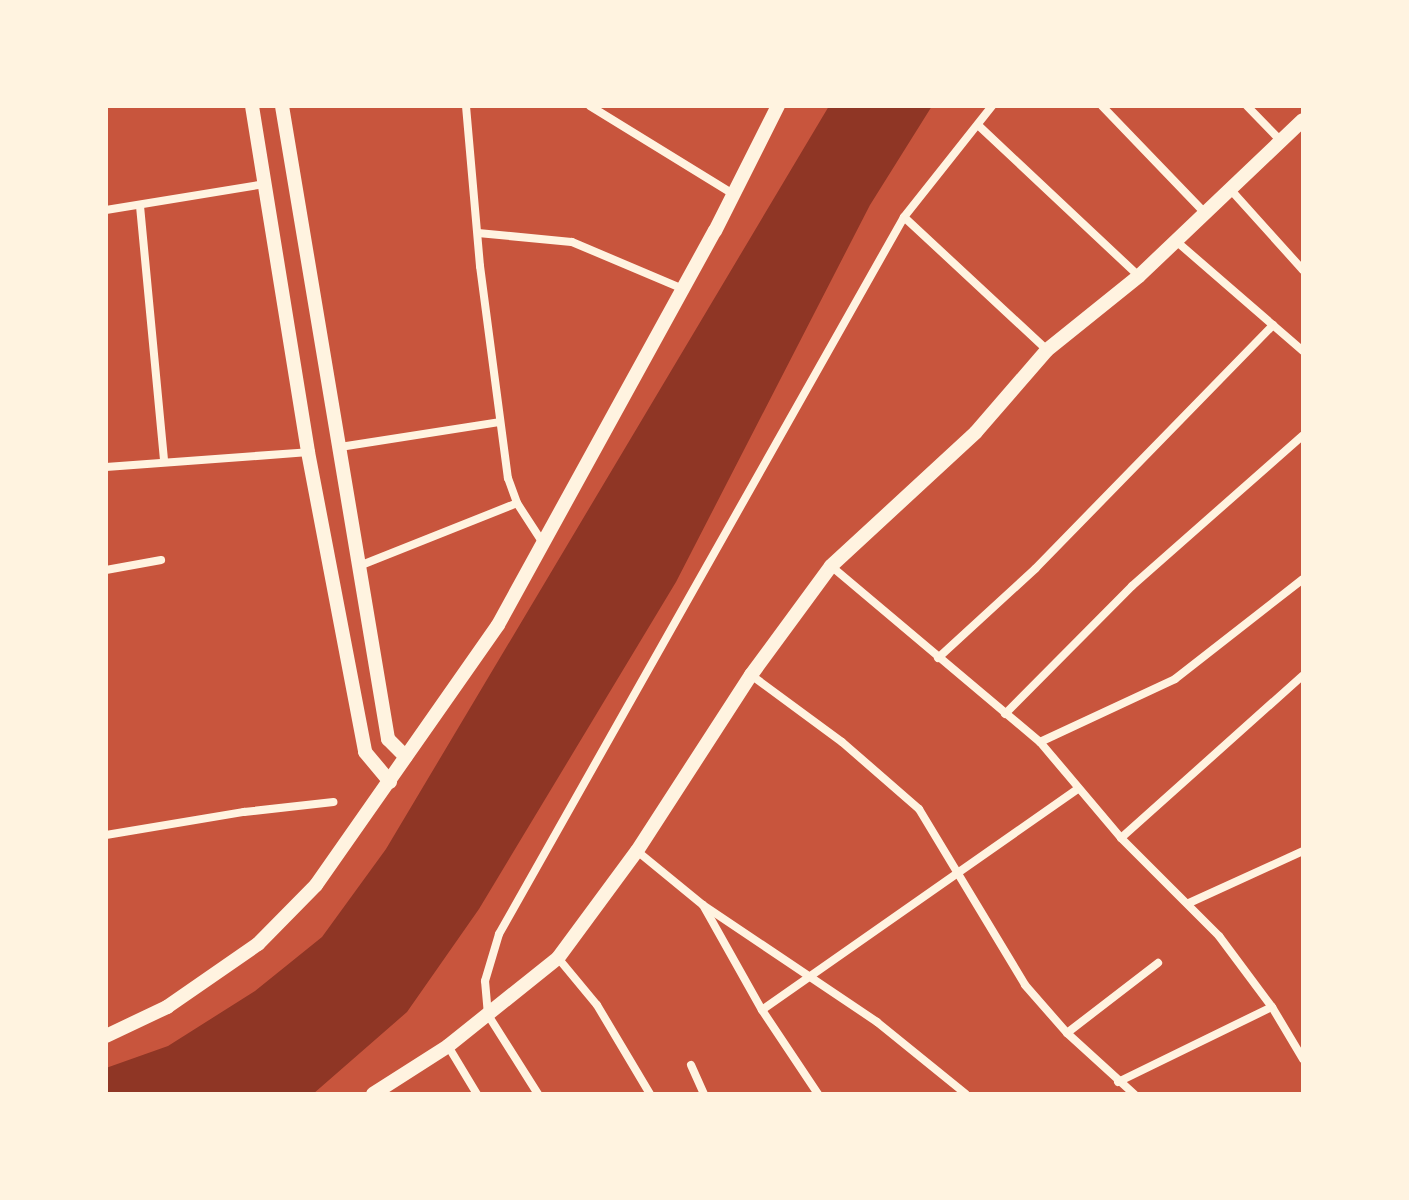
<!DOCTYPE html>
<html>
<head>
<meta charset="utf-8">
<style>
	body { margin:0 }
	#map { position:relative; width:1409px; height:1200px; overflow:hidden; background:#c8553d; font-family:"Noto Serif",serif }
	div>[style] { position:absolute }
	.water>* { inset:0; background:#8f3625 }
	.minor>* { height:8px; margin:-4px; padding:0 4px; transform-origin:4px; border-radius:4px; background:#fff3e0 }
	.secondary>* { height:14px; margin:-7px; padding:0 7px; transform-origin:7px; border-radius:7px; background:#fff3e0 }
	span { translate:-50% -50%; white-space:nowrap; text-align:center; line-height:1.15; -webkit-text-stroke:8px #fff3e0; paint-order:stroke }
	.frame { position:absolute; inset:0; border:108px solid #fff3e0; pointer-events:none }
</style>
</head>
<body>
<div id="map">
	<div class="water">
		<div style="clip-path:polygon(829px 106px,932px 106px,870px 205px,676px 582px,479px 909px,407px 1012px,313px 1094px,106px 1094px,106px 1068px,168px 1046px,255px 991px,322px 937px,386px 849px)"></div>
	</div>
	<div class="minor">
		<div style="left:466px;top:106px;width:161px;rotate:85deg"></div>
		<div style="left:480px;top:266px;width:214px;rotate:82.5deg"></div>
		<div style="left:508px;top:478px;width:27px;rotate:70deg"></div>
		<div style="left:517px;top:503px;width:48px;rotate:57deg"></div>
		<div style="left:590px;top:106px;width:168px;rotate:31.6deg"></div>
		<div style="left:1102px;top:106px;width:149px;rotate:46.1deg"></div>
		<div style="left:1247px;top:106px;width:49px;rotate:45.8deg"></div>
		<div style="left:979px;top:126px;width:219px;rotate:43.2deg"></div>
		<div style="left:1230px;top:189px;width:109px;rotate:48deg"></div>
		<div style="left:140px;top:206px;width:257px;rotate:84.6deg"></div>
		<div style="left:106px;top:210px;width:160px;rotate:-9.3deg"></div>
		<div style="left:904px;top:217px;width:195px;rotate:42.9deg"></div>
		<div style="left:478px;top:233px;width:94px;rotate:5.5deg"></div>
		<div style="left:572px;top:242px;width:121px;rotate:22.9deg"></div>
		<div style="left:1176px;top:241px;width:168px;rotate:40.9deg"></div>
		<div style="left:340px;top:447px;width:161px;rotate:-8.9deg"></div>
		<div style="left:106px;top:467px;width:203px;rotate:-4.2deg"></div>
		<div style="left:359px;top:566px;width:170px;rotate:-21.7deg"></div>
		<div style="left:831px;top:566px;width:273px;rotate:40.1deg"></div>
		<div style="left:1040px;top:742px;width:126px;rotate:49.8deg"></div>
		<div style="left:1121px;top:838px;width:139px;rotate:45deg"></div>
		<div style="left:1219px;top:936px;width:89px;rotate:53.3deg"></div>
		<div style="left:1272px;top:1007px;width:61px;rotate:59.2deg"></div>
		<div style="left:106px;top:570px;width:56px;rotate:-10.3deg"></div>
		<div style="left:938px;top:658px;width:132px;rotate:-42.5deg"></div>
		<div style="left:1035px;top:569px;width:341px;rotate:-45.7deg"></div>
		<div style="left:751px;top:675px;width:113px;rotate:36.4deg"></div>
		<div style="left:842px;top:742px;width:102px;rotate:41deg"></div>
		<div style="left:919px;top:809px;width:205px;rotate:58.9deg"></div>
		<div style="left:1025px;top:985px;width:64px;rotate:48.8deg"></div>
		<div style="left:1067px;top:1033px;width:91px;rotate:42.3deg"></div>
		<div style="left:1005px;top:714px;width:180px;rotate:-45.2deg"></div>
		<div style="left:1132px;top:586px;width:228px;rotate:-41.4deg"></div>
		<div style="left:1040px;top:742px;width:149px;rotate:-25deg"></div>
		<div style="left:1175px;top:679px;width:162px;rotate:-38deg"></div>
		<div style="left:106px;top:835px;width:140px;rotate:-9.5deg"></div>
		<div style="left:244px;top:812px;width:90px;rotate:-6.4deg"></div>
		<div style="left:1121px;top:838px;width:244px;rotate:-41.8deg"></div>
		<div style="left:637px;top:851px;width:85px;rotate:39.3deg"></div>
		<div style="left:703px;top:905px;width:120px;rotate:60.7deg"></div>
		<div style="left:762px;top:1010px;width:101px;rotate:56.3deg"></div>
		<div style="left:1189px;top:903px;width:125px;rotate:-24.5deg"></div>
		<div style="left:703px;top:905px;width:210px;rotate:33.9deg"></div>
		<div style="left:877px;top:1022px;width:114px;rotate:39deg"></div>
		<div style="left:558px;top:958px;width:61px;rotate:50.3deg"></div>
		<div style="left:597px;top:1005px;width:104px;rotate:59.2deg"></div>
		<div style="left:762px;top:1010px;width:386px;rotate:-35deg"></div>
		<div style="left:1067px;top:1033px;width:115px;rotate:-37.6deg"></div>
		<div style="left:448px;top:1046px;width:56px;rotate:58.9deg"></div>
		<div style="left:691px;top:1065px;width:32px;rotate:66deg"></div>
		<div style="left:1118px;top:1082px;width:171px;rotate:-26deg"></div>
		<div style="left:538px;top:1094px;width:93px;rotate:-122.3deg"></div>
		<div style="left:488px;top:1015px;width:34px;rotate:-95deg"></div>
		<div style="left:485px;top:981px;width:49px;rotate:-73.4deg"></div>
		<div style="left:499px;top:934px;width:823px;rotate:-60.54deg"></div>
		<div style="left:904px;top:217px;width:142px;rotate:-51.6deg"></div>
	</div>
	<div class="secondary">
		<div style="left:252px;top:106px;width:351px;rotate:80.8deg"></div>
		<div style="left:308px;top:452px;width:305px;rotate:79.2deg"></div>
		<div style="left:365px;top:752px;width:39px;rotate:50deg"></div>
		<div style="left:282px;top:106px;width:642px;rotate:80.49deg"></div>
		<div style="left:388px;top:739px;width:25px;rotate:45deg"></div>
		<div style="left:106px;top:1036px;width:68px;rotate:-25.4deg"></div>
		<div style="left:167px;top:1007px;width:111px;rotate:-34.7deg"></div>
		<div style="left:258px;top:944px;width:83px;rotate:-45.5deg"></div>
		<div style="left:316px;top:885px;width:317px;rotate:-55deg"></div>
		<div style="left:498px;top:625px;width:450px;rotate:-61.2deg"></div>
		<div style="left:715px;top:231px;width:140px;rotate:-63.3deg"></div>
		<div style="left:373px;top:1094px;width:89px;rotate:-32.6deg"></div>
		<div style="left:448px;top:1046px;width:141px;rotate:-38.7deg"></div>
		<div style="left:558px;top:958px;width:133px;rotate:-53.6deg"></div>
		<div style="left:637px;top:851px;width:210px;rotate:-57.1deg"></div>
		<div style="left:751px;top:675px;width:135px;rotate:-53.7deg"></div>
		<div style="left:831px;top:566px;width:197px;rotate:-42.7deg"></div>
		<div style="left:976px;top:432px;width:108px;rotate:-49.1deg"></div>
		<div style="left:1047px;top:350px;width:118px;rotate:-38.8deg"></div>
		<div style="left:1139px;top:276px;width:226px;rotate:-43.6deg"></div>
	</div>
	<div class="frame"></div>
</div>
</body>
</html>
